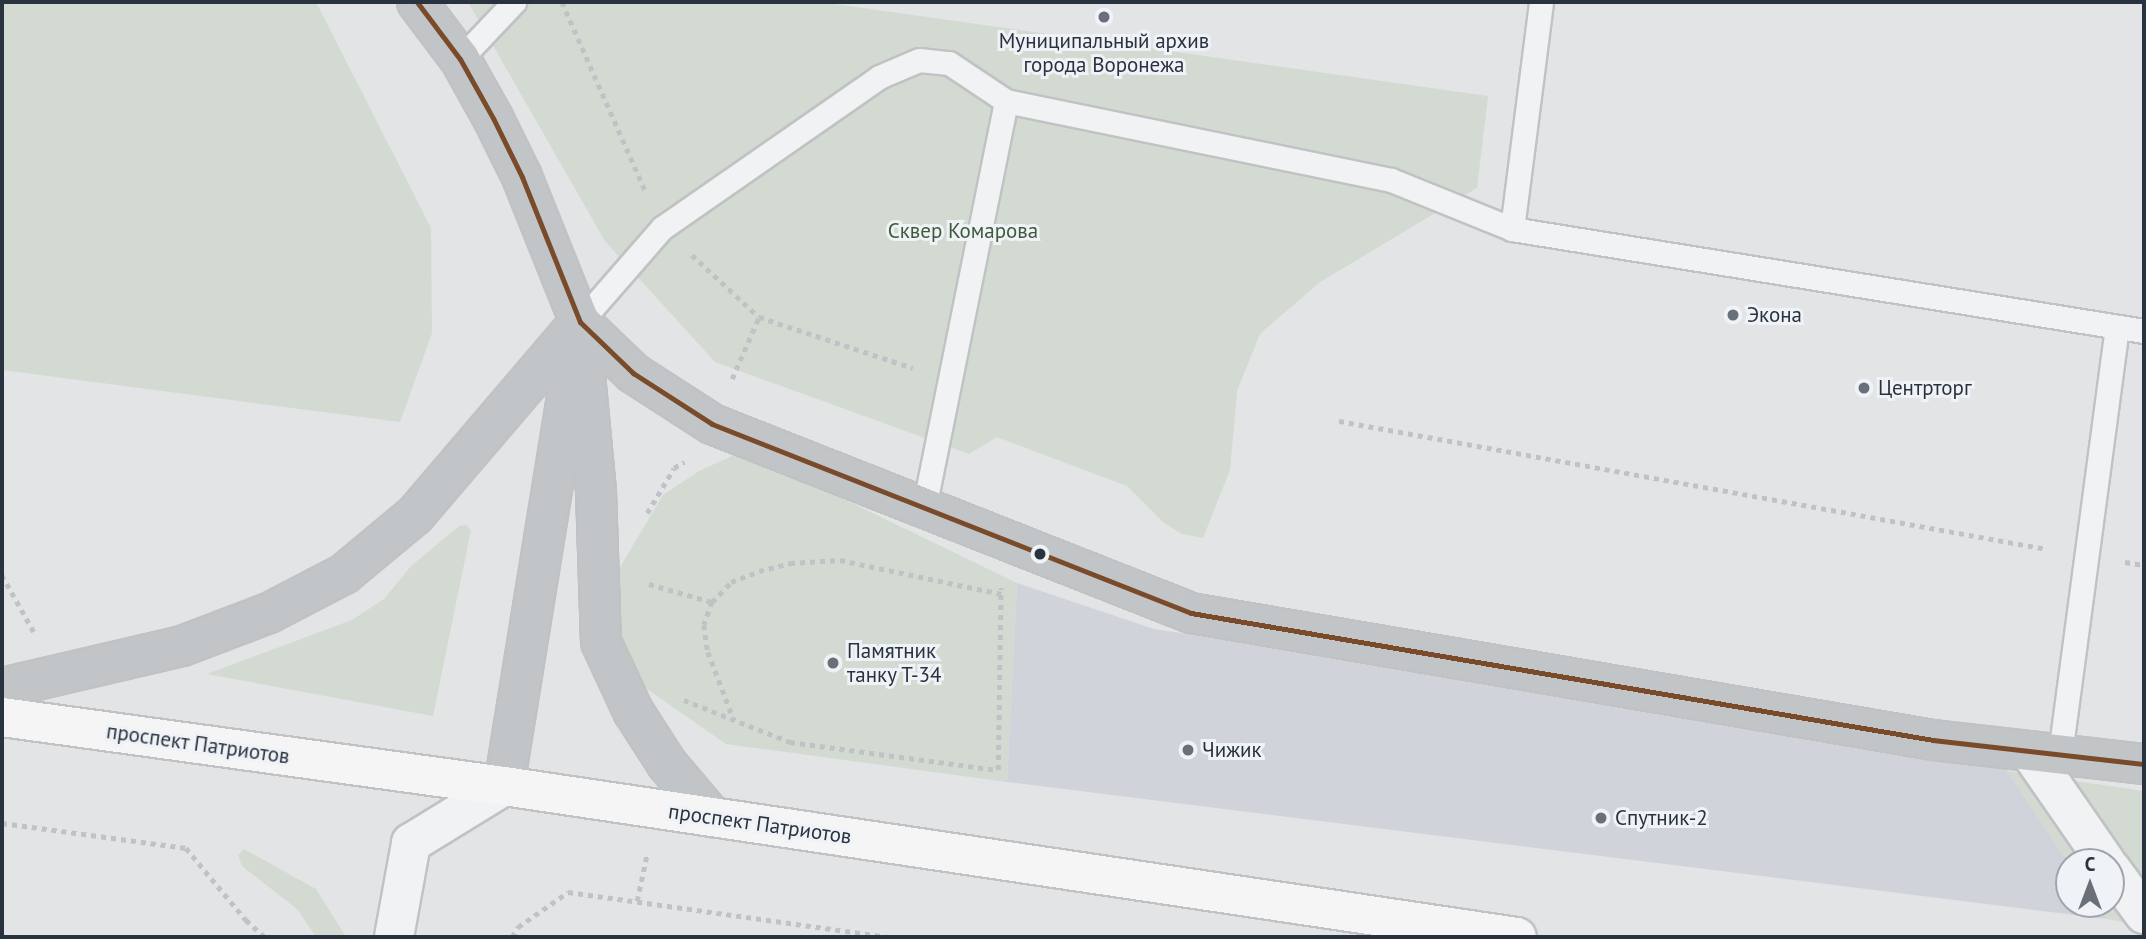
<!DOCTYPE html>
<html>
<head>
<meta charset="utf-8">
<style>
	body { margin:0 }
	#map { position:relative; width:2146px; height:939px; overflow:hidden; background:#e2e4e6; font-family:"PT Sans",sans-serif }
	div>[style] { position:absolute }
	.built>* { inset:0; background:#d0d3d9 }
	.green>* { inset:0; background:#d3dad2 }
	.path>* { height:4.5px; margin-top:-2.25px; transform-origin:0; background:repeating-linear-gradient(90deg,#c0c2c5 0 5px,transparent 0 10px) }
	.roads { filter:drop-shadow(2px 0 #c0c2c4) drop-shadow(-2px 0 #c0c2c4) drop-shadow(0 2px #c0c2c4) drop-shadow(0 -2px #c0c2c4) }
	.lane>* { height:23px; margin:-11.5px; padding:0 11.5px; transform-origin:11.5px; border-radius:11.5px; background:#f1f2f3 }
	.street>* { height:38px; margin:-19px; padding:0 19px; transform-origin:19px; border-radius:19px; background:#f1f2f3 }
	.secondary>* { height:38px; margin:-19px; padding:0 19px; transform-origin:19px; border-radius:19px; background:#c2c5c8 }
	.highway>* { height:38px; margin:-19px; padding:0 19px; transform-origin:19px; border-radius:19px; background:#f5f5f6 }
	.bus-1>* { height:5px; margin:-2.5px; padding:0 2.5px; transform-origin:2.5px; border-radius:2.5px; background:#7a4b2a }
	.dots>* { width:19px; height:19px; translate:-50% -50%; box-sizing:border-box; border:4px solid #eff2f6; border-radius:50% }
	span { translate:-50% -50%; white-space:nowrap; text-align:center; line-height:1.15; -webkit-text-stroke:6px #eff2f6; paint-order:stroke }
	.poi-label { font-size:21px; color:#29323f }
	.left { translate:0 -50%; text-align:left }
	.park-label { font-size:21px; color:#3e5a37 }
	.street-label { font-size:21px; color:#29323f }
	.frame { position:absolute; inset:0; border:4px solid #29323f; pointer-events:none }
	.north { position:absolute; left:2055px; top:848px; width:70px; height:70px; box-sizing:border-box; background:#eff2f6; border:2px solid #a0a5ad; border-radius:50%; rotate:0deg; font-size:19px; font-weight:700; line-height:28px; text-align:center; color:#29323f }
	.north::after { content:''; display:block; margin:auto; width:24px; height:32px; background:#6a7079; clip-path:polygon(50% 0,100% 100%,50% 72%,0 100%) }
</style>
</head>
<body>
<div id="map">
	<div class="built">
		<div style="clip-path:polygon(1017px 583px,1154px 629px,1996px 754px,2069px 863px,2069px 904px,2097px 904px,2107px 919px,1007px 782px)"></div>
	</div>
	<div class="green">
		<div style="clip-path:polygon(2px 2px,316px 2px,431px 228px,432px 333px,400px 422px,2px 370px)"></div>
		<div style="clip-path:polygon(468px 2px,820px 2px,1488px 96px,1477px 188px,1320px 282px,1260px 334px,1237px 391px,1230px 470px,1203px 538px,1182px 534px,1164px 523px,1127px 486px,997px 437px,969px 454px,715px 362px,605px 241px)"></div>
		<div style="clip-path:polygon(732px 456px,755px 456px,1017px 583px,1007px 782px,726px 744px,634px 680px,612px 621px,616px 574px,663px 495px,699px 471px)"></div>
		<div style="clip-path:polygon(466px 525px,471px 530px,433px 716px,207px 674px,352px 620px,384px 599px,411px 566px,459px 526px)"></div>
		<div style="clip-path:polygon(2007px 771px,2144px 791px,2144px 926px,2107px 919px,2097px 904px,2111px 904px,2111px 862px,2069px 863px)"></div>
		<div style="clip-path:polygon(244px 849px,316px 889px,346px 937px,316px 937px,297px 909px,242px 866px,238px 855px)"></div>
	</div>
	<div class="path">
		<div style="left:562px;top:2px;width:206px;rotate:66.2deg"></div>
		<div style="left:692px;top:255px;width:91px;rotate:42.8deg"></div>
		<div style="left:732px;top:379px;width:68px;rotate:-66.5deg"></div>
		<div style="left:759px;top:317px;width:162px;rotate:18.3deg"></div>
		<div style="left:1339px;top:421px;width:719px;rotate:10.25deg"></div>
		<div style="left:647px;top:513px;width:52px;rotate:-59deg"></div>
		<div style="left:674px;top:468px;width:12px;rotate:-31deg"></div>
		<div style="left:2125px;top:562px;width:19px;rotate:9deg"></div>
		<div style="left:2px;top:575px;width:65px;rotate:60.7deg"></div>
		<div style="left:649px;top:584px;width:66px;rotate:15.9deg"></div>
		<div style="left:712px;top:602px;width:24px;rotate:109deg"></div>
		<div style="left:704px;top:625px;width:27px;rotate:82deg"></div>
		<div style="left:708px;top:652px;width:73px;rotate:69.1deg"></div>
		<div style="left:712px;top:602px;width:28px;rotate:-46deg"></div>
		<div style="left:731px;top:582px;width:30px;rotate:-21deg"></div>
		<div style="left:759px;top:571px;width:32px;rotate:-14deg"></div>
		<div style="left:790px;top:563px;width:50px;rotate:-3.4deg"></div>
		<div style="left:840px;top:560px;width:165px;rotate:11.9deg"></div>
		<div style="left:684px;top:700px;width:114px;rotate:21.6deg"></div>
		<div style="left:790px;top:742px;width:210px;rotate:7.7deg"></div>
		<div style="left:998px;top:770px;width:182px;rotate:-89.1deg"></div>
		<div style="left:2px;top:823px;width:186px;rotate:7.7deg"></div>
		<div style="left:186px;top:848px;width:94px;rotate:50.2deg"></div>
		<div style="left:246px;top:920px;width:25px;rotate:42deg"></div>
		<div style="left:637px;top:901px;width:48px;rotate:-78deg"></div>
		<div style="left:512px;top:937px;width:12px;rotate:-59deg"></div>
		<div style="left:518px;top:927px;width:61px;rotate:-35deg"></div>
		<div style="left:568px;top:892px;width:322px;rotate:8deg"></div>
	</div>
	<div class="roads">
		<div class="lane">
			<div style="left:460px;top:59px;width:79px;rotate:-46.5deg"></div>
			<div style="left:1512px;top:229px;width:229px;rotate:-82.7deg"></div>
			<div style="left:580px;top:322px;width:125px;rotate:-48.9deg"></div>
			<div style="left:662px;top:228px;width:264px;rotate:-34.8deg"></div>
			<div style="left:879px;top:77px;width:43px;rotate:-23deg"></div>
			<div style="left:919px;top:60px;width:30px;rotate:6deg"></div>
			<div style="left:949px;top:63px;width:69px;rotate:33.7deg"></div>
			<div style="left:924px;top:508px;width:415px;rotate:-78.6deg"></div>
			<div style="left:1006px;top:101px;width:393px;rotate:11.6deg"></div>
			<div style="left:1391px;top:180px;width:131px;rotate:22deg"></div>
			<div style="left:1512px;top:229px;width:640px;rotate:9.17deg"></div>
			<div style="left:2060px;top:754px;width:431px;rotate:-82.4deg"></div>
		</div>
		<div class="street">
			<div style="left:2029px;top:751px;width:135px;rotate:55.3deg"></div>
			<div style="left:2111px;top:869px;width:56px;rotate:53.7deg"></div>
			<div style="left:394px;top:937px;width:96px;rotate:-79.7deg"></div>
			<div style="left:411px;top:843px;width:109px;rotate:-31.5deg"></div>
		</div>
		<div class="secondary">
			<div style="left:417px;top:2px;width:71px;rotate:53deg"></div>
			<div style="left:460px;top:59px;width:68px;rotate:60.8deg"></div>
			<div style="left:493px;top:118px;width:66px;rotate:63.8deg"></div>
			<div style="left:522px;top:177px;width:156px;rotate:68.2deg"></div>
			<div style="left:580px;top:322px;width:74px;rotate:43.9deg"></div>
			<div style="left:633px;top:373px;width:94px;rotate:32.8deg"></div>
			<div style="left:712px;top:424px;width:515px;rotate:21.53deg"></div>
			<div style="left:1191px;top:613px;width:753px;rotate:9.71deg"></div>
			<div style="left:1933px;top:740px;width:212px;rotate:6.5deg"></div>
			<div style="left:580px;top:322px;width:171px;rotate:84.6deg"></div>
			<div style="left:596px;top:492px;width:150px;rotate:88.1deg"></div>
			<div style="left:601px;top:642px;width:76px;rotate:65.1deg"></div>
			<div style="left:633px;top:711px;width:63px;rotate:57.3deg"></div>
			<div style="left:667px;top:764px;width:70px;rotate:49.7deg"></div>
			<div style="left:2px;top:688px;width:185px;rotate:-13.1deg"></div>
			<div style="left:182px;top:646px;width:93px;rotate:-20.8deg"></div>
			<div style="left:269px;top:613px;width:85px;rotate:-27.5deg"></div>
			<div style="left:344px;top:574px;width:92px;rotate:-39.7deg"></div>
			<div style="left:415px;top:515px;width:254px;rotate:-49.5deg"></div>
			<div style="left:504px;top:786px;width:418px;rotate:-80.8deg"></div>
		</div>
		<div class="highway">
			<div style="left:2px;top:717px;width:507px;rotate:7.83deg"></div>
			<div style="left:504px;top:786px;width:1024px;rotate:8.48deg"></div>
		</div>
	</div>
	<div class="bus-1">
		<div style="left:417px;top:2px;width:71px;rotate:53deg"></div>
		<div style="left:460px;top:59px;width:68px;rotate:60.8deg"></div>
		<div style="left:493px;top:118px;width:66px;rotate:63.8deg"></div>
		<div style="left:522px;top:177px;width:156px;rotate:68.2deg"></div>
		<div style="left:580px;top:322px;width:74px;rotate:43.9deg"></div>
		<div style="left:633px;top:373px;width:94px;rotate:32.8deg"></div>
		<div style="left:712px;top:424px;width:515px;rotate:21.53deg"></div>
		<div style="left:1191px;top:613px;width:753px;rotate:9.71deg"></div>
		<div style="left:1933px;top:740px;width:212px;rotate:6.5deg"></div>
	</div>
	<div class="dots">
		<div style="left:1104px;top:17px;background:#6a7079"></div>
		<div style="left:1733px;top:315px;background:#6a7079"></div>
		<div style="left:1864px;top:388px;background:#6a7079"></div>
		<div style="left:1040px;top:554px;background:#29323f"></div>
		<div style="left:833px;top:663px;background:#6a7079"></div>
		<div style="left:1188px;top:750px;background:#6a7079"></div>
		<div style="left:1601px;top:818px;background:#6a7079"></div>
	</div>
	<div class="poi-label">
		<span style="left:1104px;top:53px">Муниципальный архив<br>города Воронежа</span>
		<span class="left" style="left:1747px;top:315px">Экона</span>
		<span class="left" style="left:1878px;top:388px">Центрторг</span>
		<span class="left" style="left:847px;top:663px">Памятник<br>танку Т-34</span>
		<span class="left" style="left:1202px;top:750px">Чижик</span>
		<span class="left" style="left:1615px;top:818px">Спутник-2</span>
	</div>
	<div class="park-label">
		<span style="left:963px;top:231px">Сквер Комарова</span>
	</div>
	<div class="street-label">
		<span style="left:198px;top:744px;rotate:8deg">проспект Патриотов</span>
		<span style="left:760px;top:824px;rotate:8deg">проспект Патриотов</span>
	</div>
	<div class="frame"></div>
	<div class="north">С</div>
</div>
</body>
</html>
